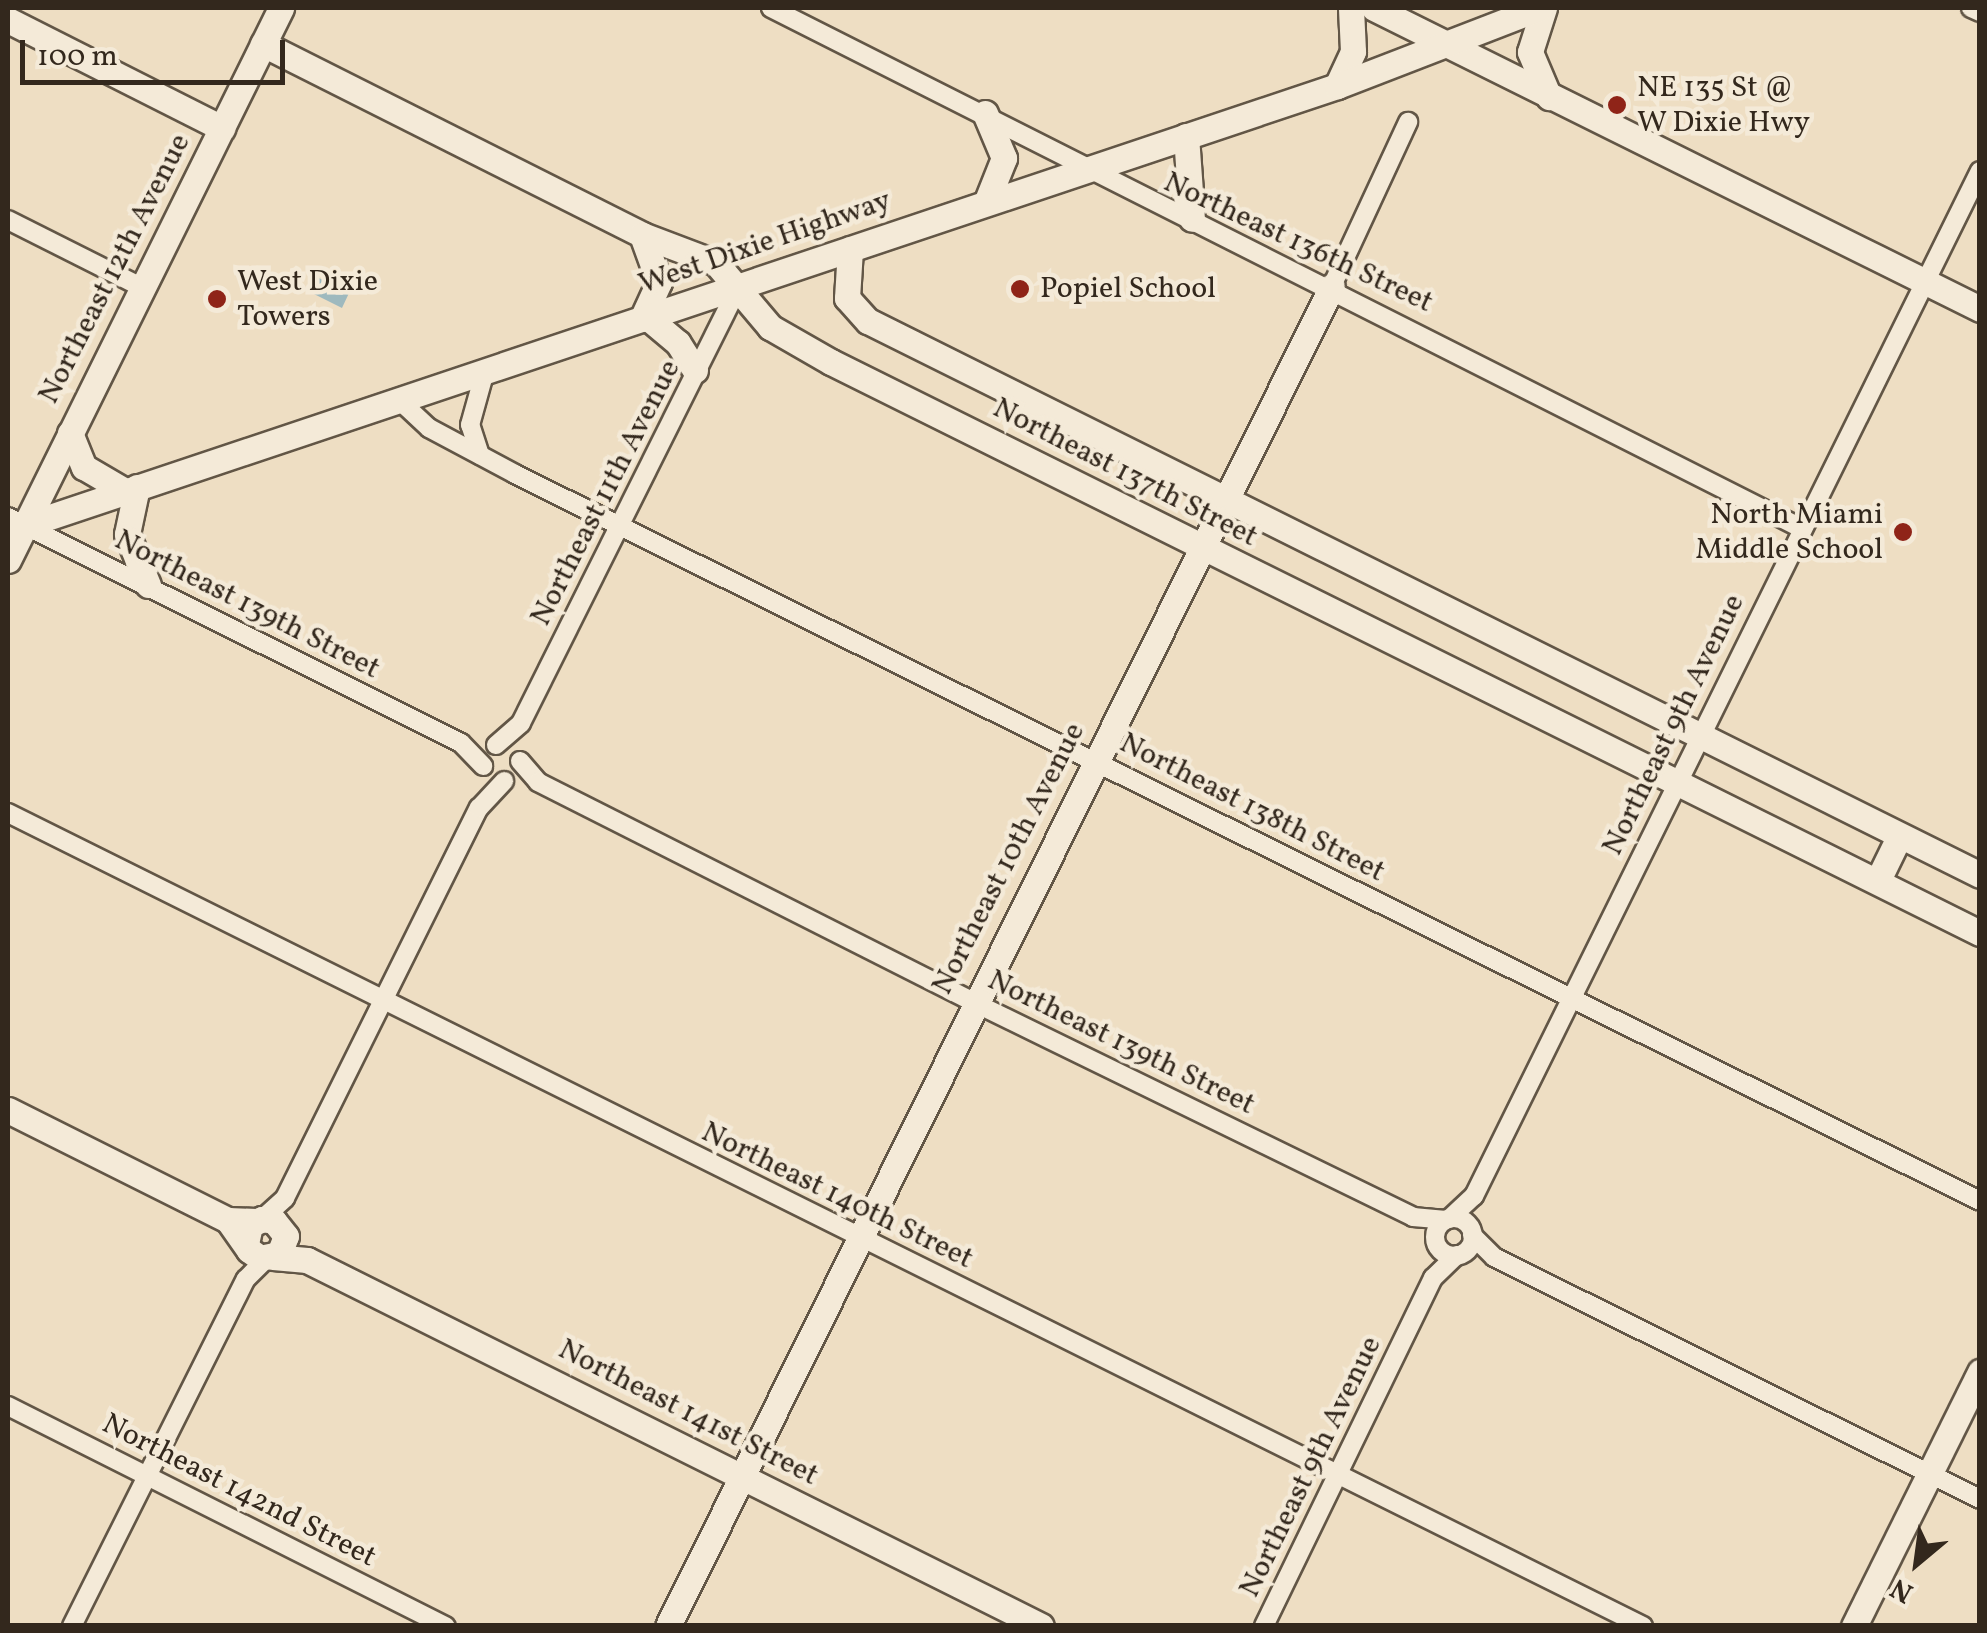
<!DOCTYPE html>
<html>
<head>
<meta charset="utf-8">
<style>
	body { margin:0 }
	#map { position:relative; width:1987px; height:1633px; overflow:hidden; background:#eedec3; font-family:Vollkorn,serif }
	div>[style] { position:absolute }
	.water>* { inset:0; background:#9eb9be }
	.roads { filter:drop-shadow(2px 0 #625646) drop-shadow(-2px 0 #625646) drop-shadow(0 2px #625646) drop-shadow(0 -2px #625646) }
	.street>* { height:18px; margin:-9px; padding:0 9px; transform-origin:9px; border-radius:9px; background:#f4ead8 }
	.street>.ring { margin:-9px; padding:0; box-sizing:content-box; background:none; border:18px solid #f4ead8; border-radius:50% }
	.secondary>* { height:25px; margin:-12.5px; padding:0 12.5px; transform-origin:12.5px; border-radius:12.5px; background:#f4ead8 }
	.dots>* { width:28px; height:28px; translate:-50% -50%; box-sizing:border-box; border:5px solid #f4ead8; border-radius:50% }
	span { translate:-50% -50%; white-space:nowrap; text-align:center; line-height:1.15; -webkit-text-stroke:9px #f4ead8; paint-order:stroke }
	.poi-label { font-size:30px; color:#33281d }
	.left { translate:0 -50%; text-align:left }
	.right { translate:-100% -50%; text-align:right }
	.street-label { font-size:30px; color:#33281d }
	.frame { position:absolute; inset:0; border:10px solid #33281d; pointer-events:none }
	.north { position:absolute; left:1867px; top:1513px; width:100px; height:100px; -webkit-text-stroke:8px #f4ead8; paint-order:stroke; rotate:209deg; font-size:28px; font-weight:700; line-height:40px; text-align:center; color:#33281d }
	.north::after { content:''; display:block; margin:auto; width:35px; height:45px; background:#33281d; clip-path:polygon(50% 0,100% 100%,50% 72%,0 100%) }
	.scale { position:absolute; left:20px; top:40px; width:265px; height:45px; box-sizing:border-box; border:5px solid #33281d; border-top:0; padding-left:12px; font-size:30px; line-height:35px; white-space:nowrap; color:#33281d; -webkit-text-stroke:8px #f4ead8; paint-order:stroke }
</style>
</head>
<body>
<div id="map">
	<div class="water">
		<div style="clip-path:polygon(319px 278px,349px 293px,342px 308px,312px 293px)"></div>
	</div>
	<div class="roads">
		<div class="street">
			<div style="left:771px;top:8px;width:1154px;rotate:26.79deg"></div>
			<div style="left:1971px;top:8px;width:10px;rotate:24deg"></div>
			<div style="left:8px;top:220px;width:149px;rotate:26.7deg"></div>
			<div style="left:1332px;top:286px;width:181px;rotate:-65.1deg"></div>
			<div style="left:399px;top:400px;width:41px;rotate:43deg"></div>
			<div style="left:429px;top:428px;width:98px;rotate:28.1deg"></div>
			<div style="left:515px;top:474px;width:1635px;rotate:26.39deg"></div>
			<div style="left:480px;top:455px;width:32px;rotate:-108deg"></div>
			<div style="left:470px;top:425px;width:56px;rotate:-74.5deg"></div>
			<div style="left:8px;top:517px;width:506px;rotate:26.51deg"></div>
			<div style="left:461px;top:743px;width:32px;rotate:46deg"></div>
			<div style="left:496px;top:745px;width:33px;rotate:-41deg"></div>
			<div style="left:521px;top:723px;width:487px;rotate:-63.5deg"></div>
			<div style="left:520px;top:761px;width:28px;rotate:49deg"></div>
			<div style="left:538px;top:782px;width:487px;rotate:26.8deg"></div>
			<div style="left:973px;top:1002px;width:490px;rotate:26deg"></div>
			<div style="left:1413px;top:1217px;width:33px;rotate:5deg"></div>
			<div style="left:8px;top:813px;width:1826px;rotate:26.44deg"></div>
			<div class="ring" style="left:1435px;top:1218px;width:20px;height:20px"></div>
			<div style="left:262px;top:1219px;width:31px;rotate:-42deg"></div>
			<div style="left:285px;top:1198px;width:436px;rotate:-63.6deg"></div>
			<div style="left:479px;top:808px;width:37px;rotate:-47deg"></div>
			<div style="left:1449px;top:1219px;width:34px;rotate:-43deg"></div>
			<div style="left:1474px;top:1196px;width:1143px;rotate:-63.73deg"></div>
			<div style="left:1472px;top:1235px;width:31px;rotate:45deg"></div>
			<div style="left:1494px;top:1257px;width:543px;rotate:26.47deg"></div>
			<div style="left:8px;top:1406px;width:490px;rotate:26.7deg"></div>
			<div style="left:72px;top:1626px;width:388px;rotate:-63.4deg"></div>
			<div style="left:246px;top:1279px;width:30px;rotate:-45deg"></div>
			<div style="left:1264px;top:1626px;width:387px;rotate:-64.1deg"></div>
			<div style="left:1433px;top:1278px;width:33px;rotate:-44deg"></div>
		</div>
		<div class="secondary">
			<div style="left:1374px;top:8px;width:677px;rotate:26.41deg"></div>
			<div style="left:1544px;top:8px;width:46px;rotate:107.7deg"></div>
			<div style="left:1530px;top:52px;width:49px;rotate:67.1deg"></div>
			<div style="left:8px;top:20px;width:240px;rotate:26.8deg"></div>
			<div style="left:263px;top:44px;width:424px;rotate:26.7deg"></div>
			<div style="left:642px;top:235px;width:79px;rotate:20.7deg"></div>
			<div style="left:716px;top:263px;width:84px;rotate:49.8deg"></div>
			<div style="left:770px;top:327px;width:70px;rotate:29.8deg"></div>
			<div style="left:831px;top:362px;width:1283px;rotate:26.43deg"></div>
			<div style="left:1337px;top:86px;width:38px;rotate:-65deg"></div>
			<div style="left:1353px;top:51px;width:43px;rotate:-92.7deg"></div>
			<div style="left:985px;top:113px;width:49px;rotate:67.1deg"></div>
			<div style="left:1004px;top:158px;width:48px;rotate:111.8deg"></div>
			<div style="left:1186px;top:136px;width:83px;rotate:85.9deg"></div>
			<div style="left:850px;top:249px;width:49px;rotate:93.5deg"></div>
			<div style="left:847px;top:298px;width:31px;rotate:48deg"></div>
			<div style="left:868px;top:321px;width:1242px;rotate:26.48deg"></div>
			<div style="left:647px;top:317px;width:40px;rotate:40deg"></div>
			<div style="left:678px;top:343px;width:32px;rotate:58deg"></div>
			<div style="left:642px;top:319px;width:41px;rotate:-65.3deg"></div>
			<div style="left:659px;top:282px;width:50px;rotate:-109.9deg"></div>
			<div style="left:70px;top:433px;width:37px;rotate:68deg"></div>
			<div style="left:84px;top:467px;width:48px;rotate:30.3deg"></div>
			<div style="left:137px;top:487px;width:48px;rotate:102deg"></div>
			<div style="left:127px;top:534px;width:55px;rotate:67.6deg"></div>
			<div style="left:8px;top:531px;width:1402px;rotate:-18.51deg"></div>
			<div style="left:1337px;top:86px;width:217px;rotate:-21.1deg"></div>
			<div style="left:8px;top:560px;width:616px;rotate:-63.68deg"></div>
			<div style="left:1878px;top:880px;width:48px;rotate:-64deg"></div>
			<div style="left:8px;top:1110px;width:246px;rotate:26.6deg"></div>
			<div style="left:228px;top:1220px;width:28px;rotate:2deg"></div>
			<div style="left:228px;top:1220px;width:37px;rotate:55deg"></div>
			<div style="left:249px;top:1250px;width:14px;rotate:36deg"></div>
			<div style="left:260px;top:1258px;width:19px;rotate:-12deg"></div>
			<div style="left:279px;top:1254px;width:19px;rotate:-69deg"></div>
			<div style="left:286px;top:1236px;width:19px;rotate:-129deg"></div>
			<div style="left:274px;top:1221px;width:12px;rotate:-171deg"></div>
			<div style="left:262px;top:1219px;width:13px;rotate:153deg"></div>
			<div style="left:250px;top:1225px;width:19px;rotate:102deg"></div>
			<div style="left:273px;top:1257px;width:34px;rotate:5deg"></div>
			<div style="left:307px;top:1260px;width:820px;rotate:26.5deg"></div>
			<div style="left:668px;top:1626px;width:1495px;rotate:-63.64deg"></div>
			<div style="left:1854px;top:1626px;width:284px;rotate:-63.6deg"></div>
		</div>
	</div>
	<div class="dots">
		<div style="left:1617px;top:105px;background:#8f2418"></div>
		<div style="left:1020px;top:289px;background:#8f2418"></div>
		<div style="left:217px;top:299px;background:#8f2418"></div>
		<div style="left:1903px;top:532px;background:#8f2418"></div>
	</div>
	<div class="poi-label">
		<span class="left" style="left:1637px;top:105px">NE 135 St @<br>W Dixie Hwy</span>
		<span class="left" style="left:237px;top:299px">West Dixie<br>Towers</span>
		<span class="left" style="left:1040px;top:289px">Popiel School</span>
		<span class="right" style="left:1883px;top:532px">North Miami<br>Middle School</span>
	</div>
	<div class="street-label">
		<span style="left:765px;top:243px;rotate:-19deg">West Dixie Highway</span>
		<span style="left:1298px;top:243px;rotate:25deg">Northeast 136th Street</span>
		<span style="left:115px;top:269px;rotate:-63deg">Northeast 12th Avenue</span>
		<span style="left:1125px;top:473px;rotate:27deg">Northeast 137th Street</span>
		<span style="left:606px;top:493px;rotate:-63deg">Northeast 11th Avenue</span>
		<span style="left:247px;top:605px;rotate:27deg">Northeast 139th Street</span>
		<span style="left:1674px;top:725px;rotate:-64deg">Northeast 9th Avenue</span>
		<span style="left:1252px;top:808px;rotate:27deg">Northeast 138th Street</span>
		<span style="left:1009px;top:859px;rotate:-63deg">Northeast 10th Avenue</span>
		<span style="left:1121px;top:1043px;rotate:26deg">Northeast 139th Street</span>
		<span style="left:837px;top:1196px;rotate:26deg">Northeast 140th Street</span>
		<span style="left:688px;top:1413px;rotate:27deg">Northeast 141st Street</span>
		<span style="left:1311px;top:1467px;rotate:-64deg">Northeast 9th Avenue</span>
		<span style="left:239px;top:1491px;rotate:27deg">Northeast 142nd Street</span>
	</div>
	<div class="frame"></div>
	<div class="north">N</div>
	<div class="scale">100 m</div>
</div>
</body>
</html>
